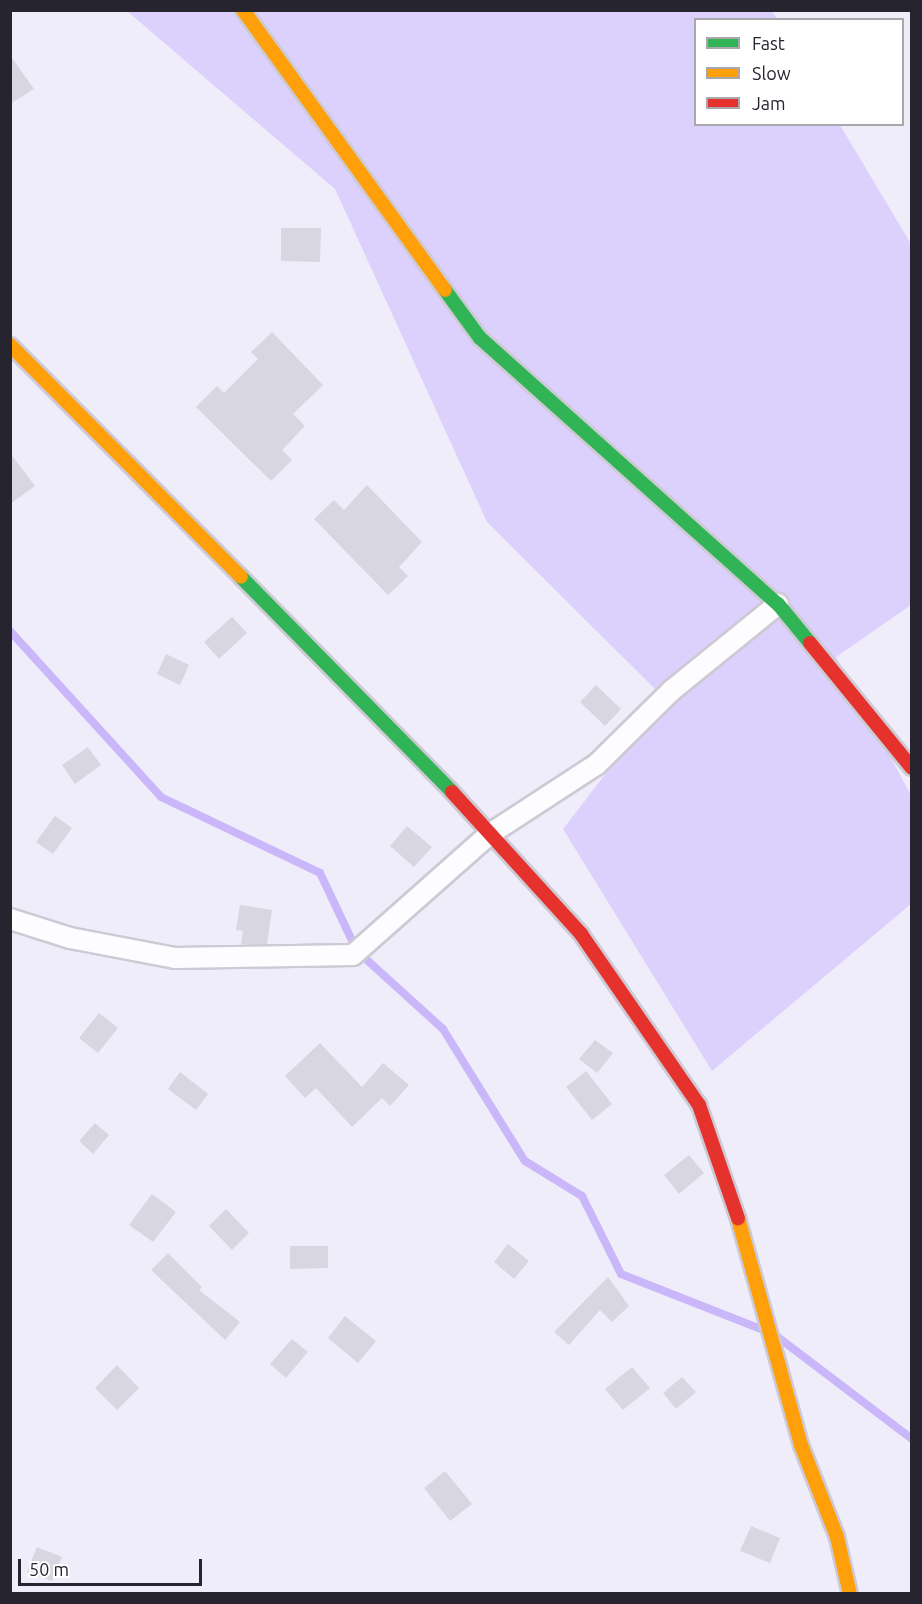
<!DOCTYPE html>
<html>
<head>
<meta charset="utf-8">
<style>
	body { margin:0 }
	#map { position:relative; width:922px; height:1604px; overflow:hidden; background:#f0edfa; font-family:Ubuntu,sans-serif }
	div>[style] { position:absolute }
	.green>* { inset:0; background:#dcd1fd }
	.stream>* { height:8px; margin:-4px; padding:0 4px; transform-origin:4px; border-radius:4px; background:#cab7fa }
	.building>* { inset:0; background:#d8d6e1 }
	.roads { filter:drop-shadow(2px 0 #cdcad5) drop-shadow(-2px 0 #cdcad5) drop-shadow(0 2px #cdcad5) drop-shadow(0 -2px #cdcad5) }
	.street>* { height:20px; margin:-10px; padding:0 10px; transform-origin:10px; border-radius:10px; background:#fdfcfe }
	.fast>* { height:14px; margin:-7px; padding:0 7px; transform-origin:7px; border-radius:7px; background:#30b455 }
	.slow>* { height:14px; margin:-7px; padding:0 7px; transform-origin:7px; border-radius:7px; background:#ff9f0a }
	.jam>* { height:14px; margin:-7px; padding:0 7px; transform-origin:7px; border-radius:7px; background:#e5322d }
	span { translate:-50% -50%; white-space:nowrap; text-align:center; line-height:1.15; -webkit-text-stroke:6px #fff; paint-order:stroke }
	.frame { position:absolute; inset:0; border:12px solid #26242e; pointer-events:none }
	.legend { position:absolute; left:694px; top:18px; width:210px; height:108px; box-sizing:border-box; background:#fff; border:2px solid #a8a7ab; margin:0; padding:8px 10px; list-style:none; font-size:18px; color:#26242e }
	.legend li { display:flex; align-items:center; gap:12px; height:30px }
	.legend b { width:30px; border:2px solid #a8a7ab }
	.scale { position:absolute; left:18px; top:1559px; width:184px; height:27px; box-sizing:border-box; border:3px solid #26242e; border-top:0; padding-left:8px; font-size:18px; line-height:21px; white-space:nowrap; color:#26242e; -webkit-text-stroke:4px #fff; paint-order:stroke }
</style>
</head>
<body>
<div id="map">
	<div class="green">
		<div style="clip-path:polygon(127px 11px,772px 11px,777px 19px,696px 20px,696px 124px,840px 125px,911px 244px,911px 605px,836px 657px,911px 795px,911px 904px,712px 1071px,563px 829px,664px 698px,487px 522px,335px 189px)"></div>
	</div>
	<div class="stream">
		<div style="left:10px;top:631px;width:224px;rotate:47.7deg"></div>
		<div style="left:161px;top:797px;width:176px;rotate:25.5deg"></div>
		<div style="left:320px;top:873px;width:86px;rotate:64.6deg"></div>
		<div style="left:357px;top:951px;width:116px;rotate:42.2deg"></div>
		<div style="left:443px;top:1029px;width:155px;rotate:58.2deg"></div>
		<div style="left:525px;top:1161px;width:67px;rotate:31.6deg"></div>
		<div style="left:582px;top:1196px;width:87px;rotate:63.4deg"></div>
		<div style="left:621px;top:1274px;width:153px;rotate:21.5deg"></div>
		<div style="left:779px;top:1338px;width:167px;rotate:37.2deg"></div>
	</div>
	<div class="building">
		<div style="clip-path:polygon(10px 55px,34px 89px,10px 104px)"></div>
		<div style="clip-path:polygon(281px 228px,321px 228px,320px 262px,281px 261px)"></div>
		<div style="clip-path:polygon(272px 332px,323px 385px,293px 414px,305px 426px,282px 450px,292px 460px,271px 481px,196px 407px,217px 386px,224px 393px,258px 359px,251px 352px)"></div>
		<div style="clip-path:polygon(10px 453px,35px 486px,10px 504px)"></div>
		<div style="clip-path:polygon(367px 485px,422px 542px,399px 567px,408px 576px,388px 595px,314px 519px,334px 500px,344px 510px)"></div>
		<div style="clip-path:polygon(232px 617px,247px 633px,219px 659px,204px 642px)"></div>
		<div style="clip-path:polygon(166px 654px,189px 665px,180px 685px,157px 674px)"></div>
		<div style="clip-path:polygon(596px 685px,621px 709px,605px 726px,580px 702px)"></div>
		<div style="clip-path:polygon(88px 747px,101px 765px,75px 784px,62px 765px)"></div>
		<div style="clip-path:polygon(55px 816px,72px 828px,53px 854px,36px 842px)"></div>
		<div style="clip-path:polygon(407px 826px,432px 847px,414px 867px,390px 846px)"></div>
		<div style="clip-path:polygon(240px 905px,272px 910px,267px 944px,241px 944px,243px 931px,236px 930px)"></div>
		<div style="clip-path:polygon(99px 1013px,118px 1028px,98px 1053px,79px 1038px)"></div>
		<div style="clip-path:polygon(595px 1040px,613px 1053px,597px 1073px,579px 1059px)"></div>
		<div style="clip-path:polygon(320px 1043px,362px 1087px,383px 1063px,409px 1085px,390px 1106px,382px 1098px,352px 1127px,316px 1088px,305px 1098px,285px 1076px)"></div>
		<div style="clip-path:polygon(586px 1071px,612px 1104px,592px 1120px,566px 1087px)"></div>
		<div style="clip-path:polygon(180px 1072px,208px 1094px,196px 1110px,168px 1089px)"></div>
		<div style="clip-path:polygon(95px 1123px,109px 1135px,93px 1154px,79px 1141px)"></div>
		<div style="clip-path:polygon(689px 1155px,704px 1173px,679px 1194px,664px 1175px)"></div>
		<div style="clip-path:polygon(152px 1194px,176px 1212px,153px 1242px,129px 1225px)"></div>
		<div style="clip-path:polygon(226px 1209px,249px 1233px,232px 1250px,209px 1226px)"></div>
		<div style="clip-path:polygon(508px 1244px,529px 1261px,514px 1279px,494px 1262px)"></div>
		<div style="clip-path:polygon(290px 1246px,328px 1246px,328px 1268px,290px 1269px)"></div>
		<div style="clip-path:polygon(168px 1253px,202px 1287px,199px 1290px,240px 1322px,225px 1340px,151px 1270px)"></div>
		<div style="clip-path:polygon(608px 1277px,629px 1306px,612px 1322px,600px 1310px,569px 1345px,554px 1332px)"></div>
		<div style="clip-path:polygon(345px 1316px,376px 1341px,358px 1363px,328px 1338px)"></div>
		<div style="clip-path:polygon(292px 1339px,308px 1352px,286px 1378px,270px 1364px)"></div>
		<div style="clip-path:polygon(117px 1365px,139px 1388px,117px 1410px,95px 1388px)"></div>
		<div style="clip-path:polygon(632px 1367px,650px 1388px,623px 1410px,605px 1389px)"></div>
		<div style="clip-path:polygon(682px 1377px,696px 1392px,676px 1409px,663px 1393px)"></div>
		<div style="clip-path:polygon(445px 1471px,472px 1504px,450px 1521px,424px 1488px)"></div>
		<div style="clip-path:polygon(751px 1526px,780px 1538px,770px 1563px,740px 1551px)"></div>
		<div style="clip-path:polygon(37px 1547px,62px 1557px,52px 1581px,27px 1572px)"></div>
	</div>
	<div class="roads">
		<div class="street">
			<div style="left:10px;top:919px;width:63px;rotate:17.6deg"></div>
			<div style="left:70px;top:938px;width:107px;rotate:10.8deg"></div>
			<div style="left:175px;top:958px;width:178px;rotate:-1deg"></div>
			<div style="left:353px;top:955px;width:183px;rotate:-41.5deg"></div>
			<div style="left:490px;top:834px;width:126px;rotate:-33.1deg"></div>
			<div style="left:596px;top:765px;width:105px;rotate:-44.6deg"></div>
			<div style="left:671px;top:691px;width:138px;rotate:-39.1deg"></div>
		</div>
		<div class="fast">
			<div style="left:445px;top:290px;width:59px;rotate:53.9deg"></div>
			<div style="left:480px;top:338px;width:399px;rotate:41.8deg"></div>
			<div style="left:778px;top:604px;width:50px;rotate:50.6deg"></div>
			<div style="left:241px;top:577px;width:301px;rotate:45.5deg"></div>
		</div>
		<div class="slow">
			<div style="left:243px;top:10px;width:345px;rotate:54.2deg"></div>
			<div style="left:10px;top:345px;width:327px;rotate:45.1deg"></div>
			<div style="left:738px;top:1218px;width:236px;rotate:74.5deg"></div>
			<div style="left:801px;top:1445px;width:99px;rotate:68.6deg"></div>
			<div style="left:837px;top:1537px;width:58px;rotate:77.2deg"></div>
		</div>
		<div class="jam">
			<div style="left:810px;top:643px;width:161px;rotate:50.8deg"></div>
			<div style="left:452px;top:792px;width:192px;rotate:47.7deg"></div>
			<div style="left:581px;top:934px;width:208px;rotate:55.4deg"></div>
			<div style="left:699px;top:1105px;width:120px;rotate:71deg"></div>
		</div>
	</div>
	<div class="frame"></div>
	<ul class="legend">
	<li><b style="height:8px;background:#30b455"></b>Fast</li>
	<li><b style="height:8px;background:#ff9f0a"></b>Slow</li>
	<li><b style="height:8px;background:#e5322d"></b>Jam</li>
	</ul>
	<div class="scale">50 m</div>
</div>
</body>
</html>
